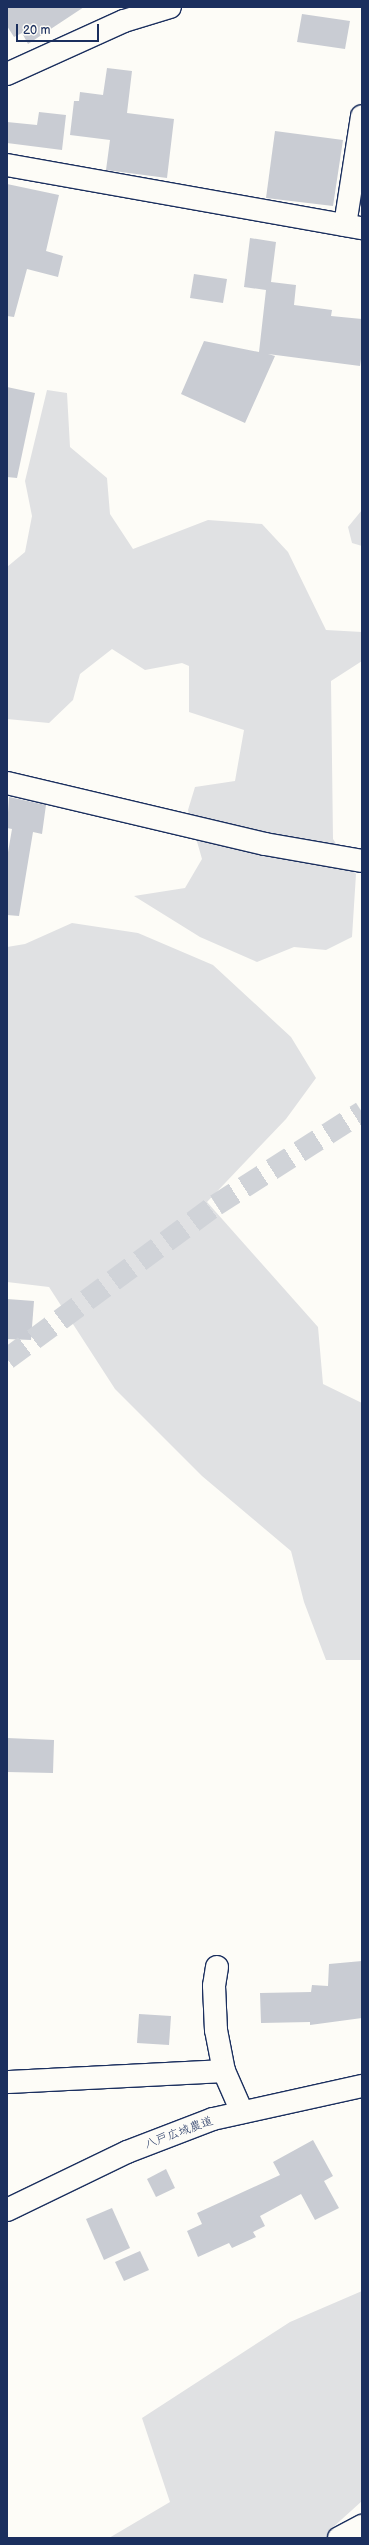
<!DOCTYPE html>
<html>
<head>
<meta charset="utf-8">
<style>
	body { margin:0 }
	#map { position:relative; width:369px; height:2545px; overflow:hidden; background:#fdfcf7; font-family:"Balsamiq Sans","Klee One",sans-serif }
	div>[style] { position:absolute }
	.green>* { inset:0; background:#e0e1e3 }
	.building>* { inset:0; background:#c9ccd3 }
	.highway-tunnel>* { height:22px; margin-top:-11px; transform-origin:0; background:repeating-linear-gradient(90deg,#d0d3d8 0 22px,transparent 0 33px) }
	.roads { filter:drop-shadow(1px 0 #1b2f5e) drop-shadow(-1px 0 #1b2f5e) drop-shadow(0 1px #1b2f5e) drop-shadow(0 -1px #1b2f5e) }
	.street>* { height:22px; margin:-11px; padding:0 11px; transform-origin:11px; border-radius:11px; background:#fdfcf7 }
	.secondary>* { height:22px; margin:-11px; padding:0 11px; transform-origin:11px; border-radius:11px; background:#fdfcf7 }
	span { translate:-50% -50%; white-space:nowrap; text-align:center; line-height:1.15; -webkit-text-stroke:4px #fdfcf7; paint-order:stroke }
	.street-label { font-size:12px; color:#1b2f5e }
	.frame { position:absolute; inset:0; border:8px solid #1b2f5e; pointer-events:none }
	.scale { position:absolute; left:16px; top:24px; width:83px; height:18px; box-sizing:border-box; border:2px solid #1b2f5e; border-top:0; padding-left:5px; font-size:12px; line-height:14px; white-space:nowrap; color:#1b2f5e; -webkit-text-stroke:3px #fdfcf7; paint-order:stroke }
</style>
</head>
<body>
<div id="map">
	<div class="green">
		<div style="clip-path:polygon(47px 390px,67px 393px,70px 447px,107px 478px,110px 514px,133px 549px,208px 520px,262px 524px,288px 552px,326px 630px,362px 632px,362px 661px,331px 681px,333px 839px,356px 874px,352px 937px,326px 950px,294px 947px,257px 962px,200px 937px,134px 896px,185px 888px,202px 859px,188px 810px,195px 787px,235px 781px,244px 730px,189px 712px,189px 666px,182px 663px,145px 670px,112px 649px,80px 674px,73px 700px,49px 723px,7px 719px,7px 567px,25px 552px,32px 516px,25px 481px)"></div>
		<div style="clip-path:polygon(362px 510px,362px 546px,352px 543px,348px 527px)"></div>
		<div style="clip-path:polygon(72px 923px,138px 933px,213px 965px,291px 1037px,316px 1078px,286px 1119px,207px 1202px,318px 1327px,323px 1384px,362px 1403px,362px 1660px,326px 1660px,304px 1602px,291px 1551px,202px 1476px,115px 1389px,49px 1287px,7px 1282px,7px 947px,25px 944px)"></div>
		<div style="clip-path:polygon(362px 2291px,362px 2501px,331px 2529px,332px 2538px,109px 2538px,170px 2502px,142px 2418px,290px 2322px)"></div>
	</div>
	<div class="building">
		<div style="clip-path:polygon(7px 7px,84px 7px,28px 44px,22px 33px,14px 37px,7px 26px)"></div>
		<div style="clip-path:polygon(302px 14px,350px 21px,345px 49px,297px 42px)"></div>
		<div style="clip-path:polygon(107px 68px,132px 71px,127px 113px,174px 119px,167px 178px,106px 170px,110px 140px,70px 135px,74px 101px,79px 101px,80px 92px,103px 95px)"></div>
		<div style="clip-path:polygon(39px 112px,66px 115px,62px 150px,7px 143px,7px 122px,37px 125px)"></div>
		<div style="clip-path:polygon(275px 131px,343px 140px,333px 206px,266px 198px)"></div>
		<div style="clip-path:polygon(7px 184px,59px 195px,46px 251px,63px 256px,58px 277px,27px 269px,14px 317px,7px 316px)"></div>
		<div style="clip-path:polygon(250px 238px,276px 242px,271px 282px,296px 285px,294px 305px,332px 310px,331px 316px,362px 319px,362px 352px,360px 366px,268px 354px,275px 356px,245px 423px,181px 394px,204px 341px,259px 352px,266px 290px,244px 287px)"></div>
		<div style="clip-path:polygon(194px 274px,227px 279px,223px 303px,190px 298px)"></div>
		<div style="clip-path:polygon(7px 387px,35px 393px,17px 478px,7px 477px)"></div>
		<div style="clip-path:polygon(9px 797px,46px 805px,42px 834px,33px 832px,19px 916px,7px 915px,7px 858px,12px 829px,7px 828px)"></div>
		<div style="clip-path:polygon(7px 1299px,34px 1301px,31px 1340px,7px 1339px)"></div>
		<div style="clip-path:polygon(7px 1738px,54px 1740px,53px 1773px,7px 1772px)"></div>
		<div style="clip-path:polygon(362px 1961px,362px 2018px,310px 2025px,310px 2022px,261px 2023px,260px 1993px,311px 1992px,312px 1985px,328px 1986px,329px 1964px)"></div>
		<div style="clip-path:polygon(139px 2014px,171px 2016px,169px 2045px,137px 2043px)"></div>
		<div style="clip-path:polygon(313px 2140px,333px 2176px,324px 2181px,339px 2208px,315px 2220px,301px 2194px,260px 2216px,265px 2226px,253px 2232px,256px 2237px,232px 2248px,229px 2243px,198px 2257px,187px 2231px,202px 2224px,197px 2213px,280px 2175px,273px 2162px)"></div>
		<div style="clip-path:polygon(166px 2169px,175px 2188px,156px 2197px,147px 2179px)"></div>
		<div style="clip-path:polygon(112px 2208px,130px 2248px,104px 2260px,86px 2219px)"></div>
		<div style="clip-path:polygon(140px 2251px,149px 2270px,124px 2281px,115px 2262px)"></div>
	</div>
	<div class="highway-tunnel">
		<div style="left:7px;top:1359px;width:260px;rotate:-36.4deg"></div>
		<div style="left:216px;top:1205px;width:173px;rotate:-32.5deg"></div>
	</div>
	<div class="roads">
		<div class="street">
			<div style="left:7px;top:74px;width:128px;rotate:-24.4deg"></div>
			<div style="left:124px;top:21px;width:48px;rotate:-16.9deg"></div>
			<div style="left:7px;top:165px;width:361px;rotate:10.1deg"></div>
			<div style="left:345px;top:225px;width:110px;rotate:-81.1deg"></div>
			<div style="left:7px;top:783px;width:265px;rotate:13.3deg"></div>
			<div style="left:265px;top:844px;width:98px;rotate:9.9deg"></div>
			<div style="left:217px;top:1967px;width:19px;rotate:99deg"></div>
			<div style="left:214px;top:1986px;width:44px;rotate:87.4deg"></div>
			<div style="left:216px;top:2030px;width:42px;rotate:79deg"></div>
			<div style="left:224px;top:2071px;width:45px;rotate:66.3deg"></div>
			<div style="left:7px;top:2082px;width:217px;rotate:-2.9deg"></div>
			<div style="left:339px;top:2538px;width:26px;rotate:-28deg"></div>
		</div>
		<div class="secondary">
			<div style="left:7px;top:2210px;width:133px;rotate:-25.8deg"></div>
			<div style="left:127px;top:2152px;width:92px;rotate:-21deg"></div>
			<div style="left:213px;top:2119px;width:153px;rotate:-12.5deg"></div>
		</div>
	</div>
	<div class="street-label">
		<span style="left:179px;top:2133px;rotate:-20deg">八戸広域農道</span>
	</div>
	<div class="frame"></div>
	<div class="scale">20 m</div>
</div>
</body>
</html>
